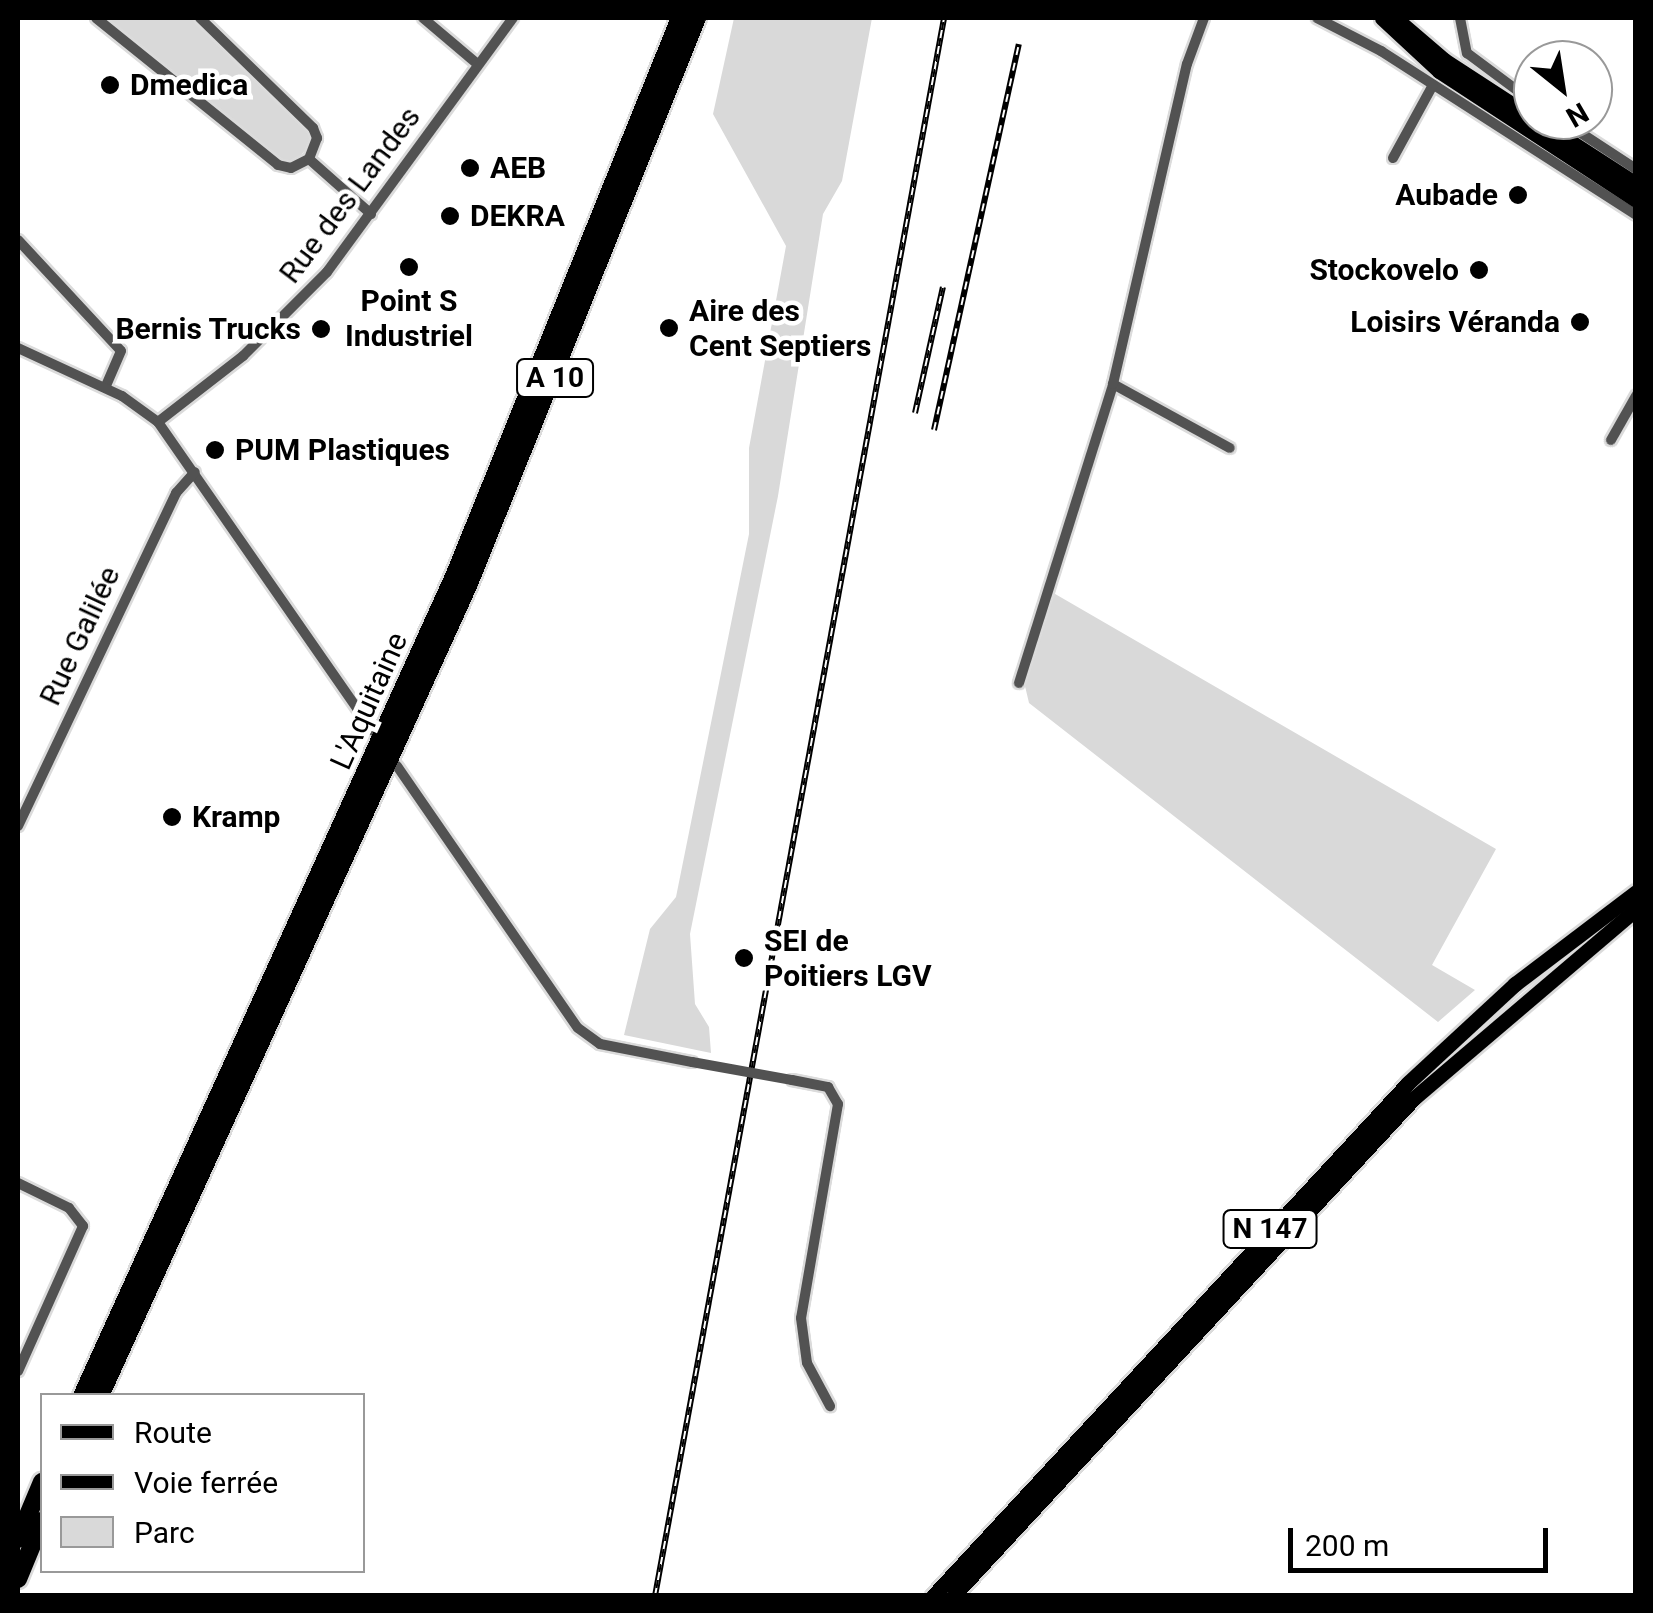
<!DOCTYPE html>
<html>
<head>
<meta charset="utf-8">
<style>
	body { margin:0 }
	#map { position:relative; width:1653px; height:1613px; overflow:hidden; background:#fff; font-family:Roboto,sans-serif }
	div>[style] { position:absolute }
	.green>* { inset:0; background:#d9d9d9 }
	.roads { filter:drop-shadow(2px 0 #dbdbdb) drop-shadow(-2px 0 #dbdbdb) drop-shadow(0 2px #dbdbdb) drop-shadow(0 -2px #dbdbdb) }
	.minor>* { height:10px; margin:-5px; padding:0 5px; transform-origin:5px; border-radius:5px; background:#525252 }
	.primary>* { height:15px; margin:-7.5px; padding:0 7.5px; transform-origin:7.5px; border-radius:7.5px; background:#000 }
	.trunk>* { height:15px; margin:-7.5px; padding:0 7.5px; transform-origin:7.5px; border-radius:7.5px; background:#000 }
	.motorway>* { height:18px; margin:-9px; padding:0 9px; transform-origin:9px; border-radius:9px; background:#000 }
	.rail>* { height:6px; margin-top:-3px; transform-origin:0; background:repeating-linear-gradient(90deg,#fff 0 8px,#000 0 16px); box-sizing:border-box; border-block:2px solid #000 }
	.minor-bridge>* { height:10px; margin:-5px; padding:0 5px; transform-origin:5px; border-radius:5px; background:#525252 }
	.dots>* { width:28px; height:28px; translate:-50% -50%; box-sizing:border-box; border:5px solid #fff; border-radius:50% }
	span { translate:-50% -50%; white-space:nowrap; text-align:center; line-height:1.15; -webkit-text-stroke:9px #fff; paint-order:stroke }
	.shield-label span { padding:2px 8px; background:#fff; border:2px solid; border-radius:8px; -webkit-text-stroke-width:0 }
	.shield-label { font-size:28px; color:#000; font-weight:700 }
	.poi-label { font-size:30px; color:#000; font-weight:700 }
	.left { translate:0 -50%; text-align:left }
	.right { translate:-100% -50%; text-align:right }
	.street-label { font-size:30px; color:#000 }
	.frame { position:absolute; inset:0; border:20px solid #000; pointer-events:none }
	.legend { position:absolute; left:40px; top:1393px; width:325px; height:180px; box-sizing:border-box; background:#fff; border:2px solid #999; margin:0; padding:12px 18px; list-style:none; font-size:30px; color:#000 }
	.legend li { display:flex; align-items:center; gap:20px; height:50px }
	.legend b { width:50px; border:2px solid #999 }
	.north { position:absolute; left:1513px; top:40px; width:100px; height:100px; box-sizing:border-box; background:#fff; border:2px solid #999; border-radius:50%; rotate:150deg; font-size:28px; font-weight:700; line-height:40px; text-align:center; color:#000 }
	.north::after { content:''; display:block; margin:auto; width:35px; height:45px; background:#000; clip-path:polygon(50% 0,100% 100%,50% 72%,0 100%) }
	.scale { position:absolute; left:1288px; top:1528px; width:260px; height:45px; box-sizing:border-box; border:5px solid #000; border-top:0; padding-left:12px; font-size:30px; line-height:35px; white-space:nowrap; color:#000; -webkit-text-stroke:8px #fff; paint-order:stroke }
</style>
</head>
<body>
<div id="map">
	<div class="green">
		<div style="clip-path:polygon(107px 18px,196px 18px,308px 128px,312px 142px,296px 161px,281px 161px)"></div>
		<div style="clip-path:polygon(734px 18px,872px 18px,842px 181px,823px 214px,778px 496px,690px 934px,695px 1004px,709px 1027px,711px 1053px,624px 1035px,650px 929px,676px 897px,749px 534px,749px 448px,786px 246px,713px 114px)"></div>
		<div style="clip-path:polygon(1050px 591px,1496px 849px,1432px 965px,1475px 990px,1438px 1022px,1029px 703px,1025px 686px)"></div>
	</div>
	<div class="roads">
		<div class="minor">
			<div style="left:96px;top:18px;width:234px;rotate:38.9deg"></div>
			<div style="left:278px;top:165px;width:13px;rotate:13deg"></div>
			<div style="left:291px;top:168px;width:20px;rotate:-27deg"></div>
			<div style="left:309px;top:159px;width:83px;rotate:41.6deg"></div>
			<div style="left:200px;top:18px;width:158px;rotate:44.2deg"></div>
			<div style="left:313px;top:128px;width:11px;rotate:68deg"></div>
			<div style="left:317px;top:138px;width:22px;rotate:111deg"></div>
			<div style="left:423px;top:18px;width:68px;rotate:40.2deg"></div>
			<div style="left:1317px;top:18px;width:72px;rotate:27.3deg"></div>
			<div style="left:1381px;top:51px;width:303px;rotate:32.7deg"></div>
			<div style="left:1460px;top:18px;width:36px;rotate:79deg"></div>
			<div style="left:1467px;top:53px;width:82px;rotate:36.6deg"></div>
			<div style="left:1561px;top:120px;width:90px;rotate:33.2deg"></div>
			<div style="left:1393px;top:158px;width:83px;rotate:-61.3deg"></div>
			<div style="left:18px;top:240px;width:151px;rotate:47.1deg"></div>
			<div style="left:121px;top:351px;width:40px;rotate:113.4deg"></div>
			<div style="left:18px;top:348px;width:115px;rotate:24.8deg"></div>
			<div style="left:122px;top:396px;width:44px;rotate:35.8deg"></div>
			<div style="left:158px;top:422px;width:376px;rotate:55.2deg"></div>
			<div style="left:1113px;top:384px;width:133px;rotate:28.7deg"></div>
			<div style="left:158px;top:422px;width:108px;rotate:-37.8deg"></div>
			<div style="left:243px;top:356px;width:119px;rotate:-45deg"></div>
			<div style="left:327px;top:272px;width:315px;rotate:-53.8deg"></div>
			<div style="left:1611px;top:440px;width:51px;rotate:-60.4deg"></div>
			<div style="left:1019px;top:683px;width:313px;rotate:-72.5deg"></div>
			<div style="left:1113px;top:384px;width:328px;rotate:-77deg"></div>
			<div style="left:1187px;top:64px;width:49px;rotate:-69.7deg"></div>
			<div style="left:397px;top:766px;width:318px;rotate:55.4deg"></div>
			<div style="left:578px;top:1028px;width:27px;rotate:36deg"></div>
			<div style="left:600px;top:1044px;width:94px;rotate:11.1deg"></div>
			<div style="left:18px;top:826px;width:369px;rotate:-64.6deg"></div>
			<div style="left:176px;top:493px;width:28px;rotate:-48deg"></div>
			<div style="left:792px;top:1080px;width:37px;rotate:11deg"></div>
			<div style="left:828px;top:1087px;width:20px;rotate:60deg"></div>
			<div style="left:838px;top:1104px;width:217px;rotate:99.8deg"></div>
			<div style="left:801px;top:1318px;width:45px;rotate:82.4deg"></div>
			<div style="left:807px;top:1363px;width:49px;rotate:61.9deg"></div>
			<div style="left:18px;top:1183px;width:57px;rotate:26.1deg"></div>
			<div style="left:69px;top:1208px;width:23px;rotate:52deg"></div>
			<div style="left:83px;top:1226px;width:159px;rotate:114.1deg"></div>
		</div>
		<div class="primary">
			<div style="left:1382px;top:18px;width:78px;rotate:42.9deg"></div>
			<div style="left:1439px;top:71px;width:235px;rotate:33.2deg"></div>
			<div style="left:1395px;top:18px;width:65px;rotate:40.6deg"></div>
			<div style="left:1444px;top:60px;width:106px;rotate:33.1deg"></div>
			<div style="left:1537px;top:120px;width:118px;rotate:32.9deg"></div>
		</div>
		<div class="trunk">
			<div style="left:933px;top:1596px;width:699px;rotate:-47.2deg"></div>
			<div style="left:1408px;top:1083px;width:146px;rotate:-42.8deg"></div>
			<div style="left:1515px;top:984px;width:152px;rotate:-37.2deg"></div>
			<div style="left:953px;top:1596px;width:679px;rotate:-47.21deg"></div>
			<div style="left:1414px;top:1098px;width:292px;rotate:-40.4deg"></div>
		</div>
		<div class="motorway">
			<div style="left:82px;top:1396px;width:903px;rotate:-65.59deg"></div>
			<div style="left:455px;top:574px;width:600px;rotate:-67.97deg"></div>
			<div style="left:100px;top:1396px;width:890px;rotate:-65.57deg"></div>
			<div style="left:468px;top:586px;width:612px;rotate:-68.04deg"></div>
			<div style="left:18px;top:1539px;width:62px;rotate:-67.2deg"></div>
			<div style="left:18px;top:1579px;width:63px;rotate:-67.5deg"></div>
		</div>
	</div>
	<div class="rail">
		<div style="left:915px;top:413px;width:129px;rotate:-77.5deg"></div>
		<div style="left:934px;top:430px;width:395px;rotate:-77.6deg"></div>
		<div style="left:655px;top:1596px;width:1604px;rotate:-79.62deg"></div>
	</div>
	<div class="minor-bridge">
		<div style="left:692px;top:1062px;width:102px;rotate:10.2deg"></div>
	</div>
	<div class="dots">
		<div style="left:110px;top:85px;background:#000"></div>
		<div style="left:470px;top:168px;background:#000"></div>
		<div style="left:1518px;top:195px;background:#000"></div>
		<div style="left:450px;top:216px;background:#000"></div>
		<div style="left:409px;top:267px;background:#000"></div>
		<div style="left:1479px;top:270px;background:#000"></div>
		<div style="left:1580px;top:322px;background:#000"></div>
		<div style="left:669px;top:328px;background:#000"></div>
		<div style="left:321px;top:329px;background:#000"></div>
		<div style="left:215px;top:450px;background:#000"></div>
		<div style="left:172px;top:817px;background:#000"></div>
		<div style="left:744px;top:958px;background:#000"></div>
	</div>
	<div class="shield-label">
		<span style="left:555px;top:378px">A 10</span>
		<span style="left:1270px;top:1229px">N 147</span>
	</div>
	<div class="poi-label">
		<span class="left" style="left:130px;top:85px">Dmedica</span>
		<span class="left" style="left:490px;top:168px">AEB</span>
		<span class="right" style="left:1498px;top:195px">Aubade</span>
		<span class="left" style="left:470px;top:216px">DEKRA</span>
		<span class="right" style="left:1459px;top:270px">Stockovelo</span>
		<span style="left:409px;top:318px">Point S<br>Industriel</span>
		<span class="left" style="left:689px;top:328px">Aire des<br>Cent Septiers</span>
		<span class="right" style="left:1560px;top:322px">Loisirs Véranda</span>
		<span class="right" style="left:301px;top:329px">Bernis Trucks</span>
		<span class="left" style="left:235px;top:450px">PUM Plastiques</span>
		<span class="left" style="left:192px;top:817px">Kramp</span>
		<span class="left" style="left:764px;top:958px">SEI de<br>Poitiers LGV</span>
	</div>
	<div class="street-label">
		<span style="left:350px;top:195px;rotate:-53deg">Rue des Landes</span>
		<span style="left:80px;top:636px;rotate:-65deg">Rue Galilée</span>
		<span style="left:369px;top:701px;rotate:-66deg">L'Aquitaine</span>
	</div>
	<div class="frame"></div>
	<ul class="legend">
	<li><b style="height:12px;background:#000"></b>Route</li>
	<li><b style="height:12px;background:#000"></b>Voie ferrée</li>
	<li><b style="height:28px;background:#d9d9d9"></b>Parc</li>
	</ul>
	<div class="north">N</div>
	<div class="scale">200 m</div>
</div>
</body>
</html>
